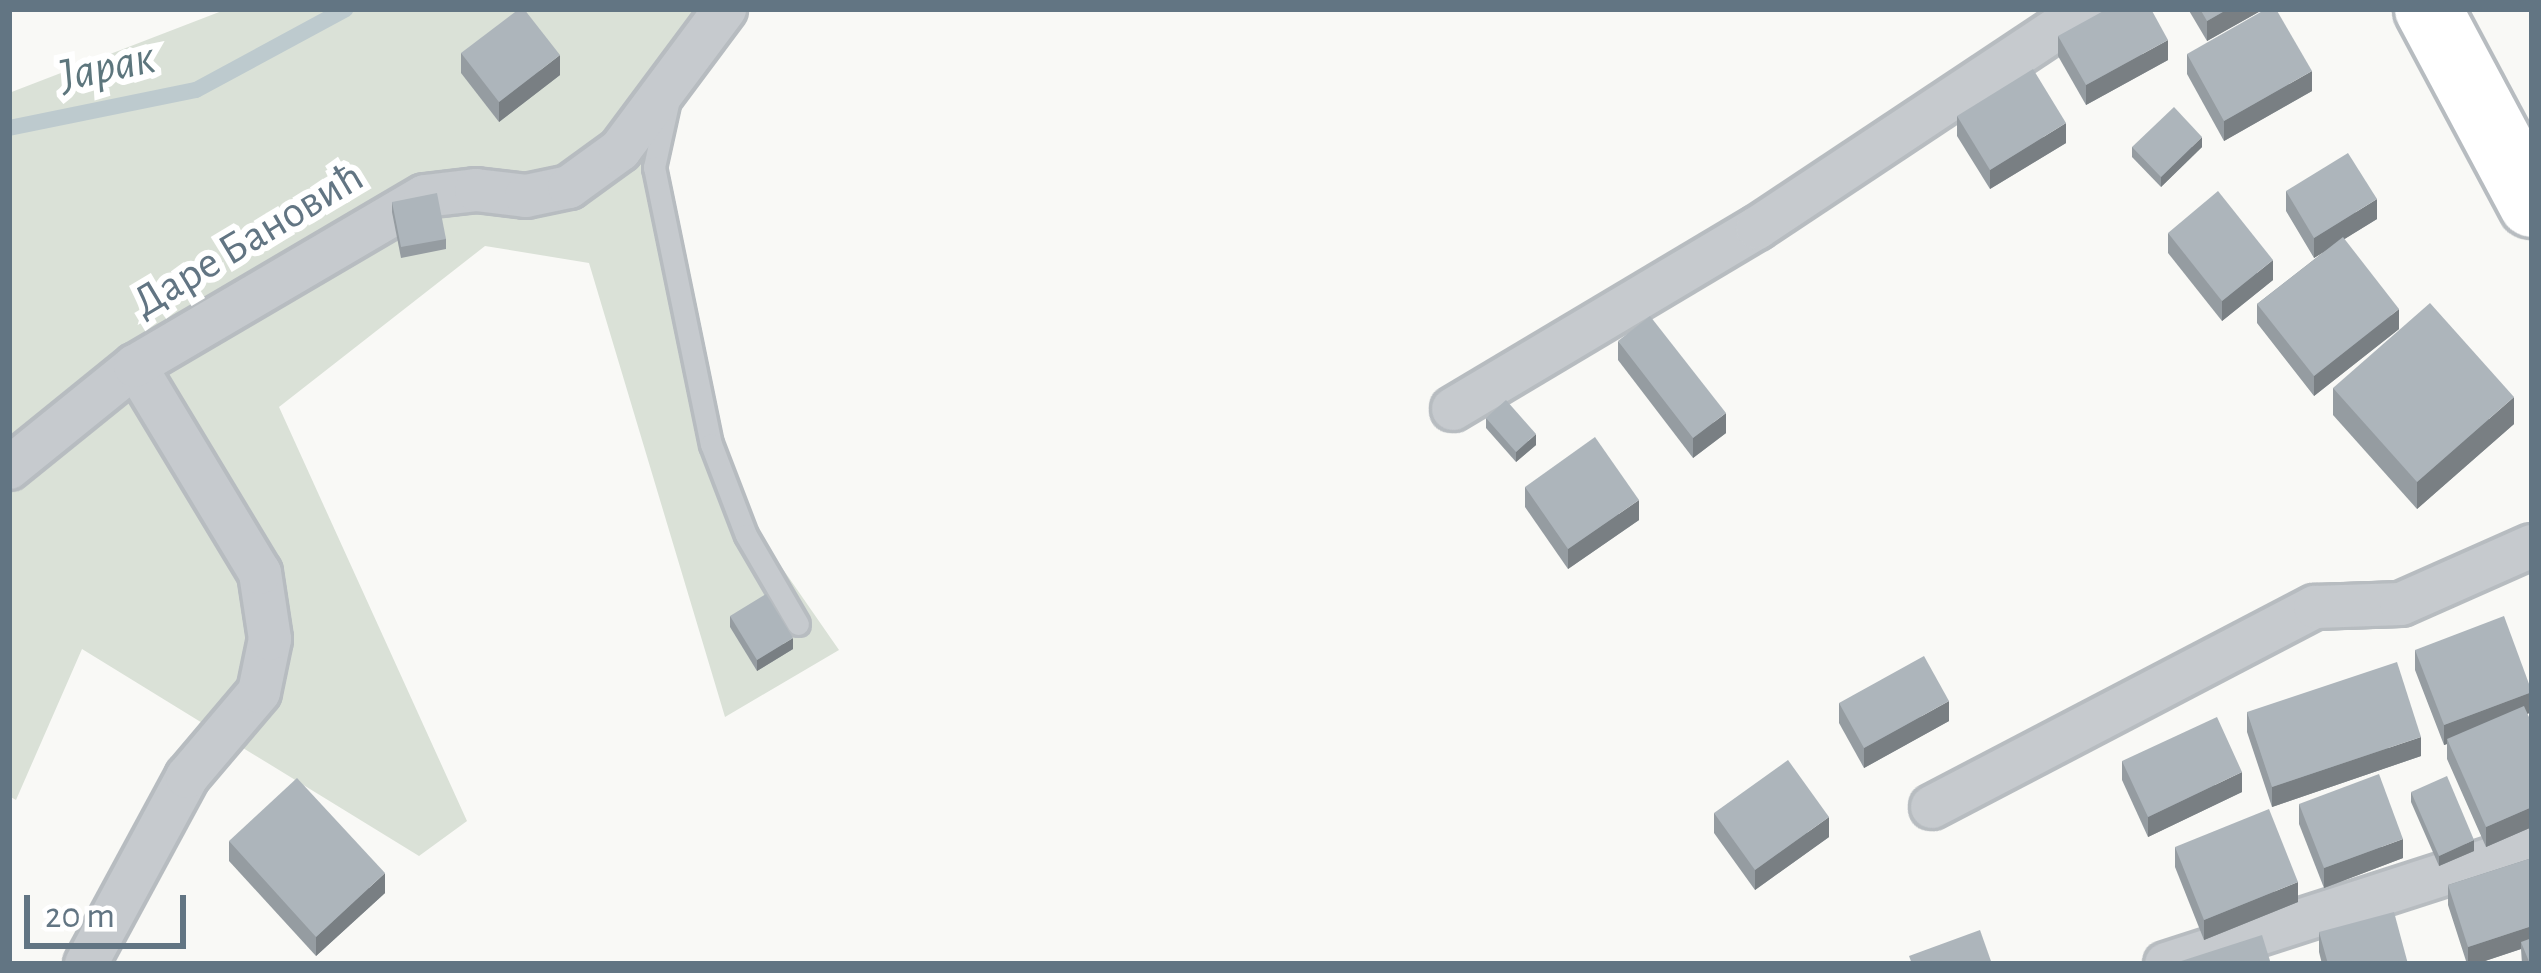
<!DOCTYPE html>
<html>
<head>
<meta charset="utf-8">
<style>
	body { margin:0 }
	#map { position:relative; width:2541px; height:973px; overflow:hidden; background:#f9f9f6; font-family:"Alegreya Sans",sans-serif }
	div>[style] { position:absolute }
	.green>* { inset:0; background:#dae1d7 }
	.stream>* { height:16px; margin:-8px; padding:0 8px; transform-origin:8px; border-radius:8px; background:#bdcace }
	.roads { filter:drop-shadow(3px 0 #b7bcc0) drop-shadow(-3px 0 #b7bcc0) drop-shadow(0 3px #b7bcc0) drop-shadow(0 -3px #b7bcc0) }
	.service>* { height:21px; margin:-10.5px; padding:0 10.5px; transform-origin:10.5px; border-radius:10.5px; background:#c6cace }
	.minor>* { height:42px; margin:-21px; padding:0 21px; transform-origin:21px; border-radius:21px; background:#c6cace }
	.primary>* { height:66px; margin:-33px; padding:0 33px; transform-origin:33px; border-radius:33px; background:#fff }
	.wall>* { inset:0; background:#959ca1 }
	.shaded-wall>* { inset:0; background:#797f83 }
	.building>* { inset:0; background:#adb5bb }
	span { translate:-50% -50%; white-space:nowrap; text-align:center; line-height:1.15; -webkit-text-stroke:12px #fff; paint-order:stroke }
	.street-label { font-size:45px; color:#627583 }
	.water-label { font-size:48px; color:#5d767d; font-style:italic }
	.frame { position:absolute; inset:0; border:12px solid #627583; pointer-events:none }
	.scale { position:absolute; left:24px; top:895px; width:162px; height:54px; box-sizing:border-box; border:6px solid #627583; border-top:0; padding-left:15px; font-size:36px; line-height:42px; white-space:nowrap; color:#627583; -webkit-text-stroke:9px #fff; paint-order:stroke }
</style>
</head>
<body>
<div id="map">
	<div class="green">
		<div style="clip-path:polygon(227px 9px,717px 9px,673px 95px,662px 177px,721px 452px,760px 536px,839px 650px,725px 717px,589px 263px,485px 246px,279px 407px,467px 821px,419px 856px,82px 649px,16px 800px,9px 796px,9px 93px)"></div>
	</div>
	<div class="stream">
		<div style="left:9px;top:128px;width:191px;rotate:-11.5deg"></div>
		<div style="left:196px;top:90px;width:170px;rotate:-28.4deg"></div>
	</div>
	<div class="roads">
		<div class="service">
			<div style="left:669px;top:99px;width:70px;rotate:102.4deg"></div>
			<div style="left:654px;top:167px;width:283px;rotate:78.4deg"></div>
			<div style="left:711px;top:444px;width:97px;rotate:69deg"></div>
			<div style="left:746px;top:535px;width:103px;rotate:59.7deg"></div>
		</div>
		<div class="minor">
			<div style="left:1453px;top:409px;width:354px;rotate:-30.8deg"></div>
			<div style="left:1757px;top:228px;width:396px;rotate:-33.6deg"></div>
			<div style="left:9px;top:468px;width:162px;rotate:-39deg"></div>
			<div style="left:1932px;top:807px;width:432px;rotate:-27.6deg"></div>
			<div style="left:2315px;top:607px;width:86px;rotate:-2deg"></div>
			<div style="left:2401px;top:604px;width:143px;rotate:-23.9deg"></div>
			<div style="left:86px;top:964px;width:213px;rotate:-61.6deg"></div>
			<div style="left:187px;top:777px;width:111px;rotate:-49.7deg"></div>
			<div style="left:259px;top:692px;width:54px;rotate:-78.3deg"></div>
			<div style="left:270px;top:639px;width:67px;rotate:-98.6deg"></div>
			<div style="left:260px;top:573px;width:242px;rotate:-121.1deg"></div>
			<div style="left:135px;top:366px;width:336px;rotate:-30.4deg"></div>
			<div style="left:425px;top:196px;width:51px;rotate:-6.7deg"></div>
			<div style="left:476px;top:190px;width:50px;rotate:6.8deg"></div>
			<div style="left:526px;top:196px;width:44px;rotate:-11.8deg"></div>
			<div style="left:569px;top:187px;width:63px;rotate:-36deg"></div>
			<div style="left:620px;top:150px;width:176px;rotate:-53.3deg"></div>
			<div style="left:2166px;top:964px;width:385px;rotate:-17.9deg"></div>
		</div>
		<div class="primary">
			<div style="left:2428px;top:9px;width:221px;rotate:61.9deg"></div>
		</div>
	</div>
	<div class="wall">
		<div style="clip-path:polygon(2188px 9px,2264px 9px,2207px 41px)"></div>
		<div style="clip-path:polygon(2058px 36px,2168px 60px,2086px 105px,2058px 56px)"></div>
		<div style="clip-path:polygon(461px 53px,560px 75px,499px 122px,461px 73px)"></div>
		<div style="clip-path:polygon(2187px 54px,2312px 91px,2224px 141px,2187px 74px)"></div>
		<div style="clip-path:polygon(1957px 116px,2066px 143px,1990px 189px,1957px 136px)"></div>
		<div style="clip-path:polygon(2132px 147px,2202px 147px,2161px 187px,2132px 157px)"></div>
		<div style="clip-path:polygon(2286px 191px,2377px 219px,2344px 239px,2399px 329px,2314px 396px,2257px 323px,2257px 304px,2325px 251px,2314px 258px,2286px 211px)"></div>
		<div style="clip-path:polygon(392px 202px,446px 239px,446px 249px,401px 258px,392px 212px)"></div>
		<div style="clip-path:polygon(2168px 233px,2273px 280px,2222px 321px,2168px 253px)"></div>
		<div style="clip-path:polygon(1618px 341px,1726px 433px,1693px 458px,1618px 360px)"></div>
		<div style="clip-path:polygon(2333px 388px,2514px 424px,2417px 509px,2333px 415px)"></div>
		<div style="clip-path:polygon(1486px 418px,1536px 445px,1516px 462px,1486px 428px)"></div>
		<div style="clip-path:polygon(1525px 487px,1639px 520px,1568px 569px,1525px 507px)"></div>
		<div style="clip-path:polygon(730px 616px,793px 649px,757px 671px,730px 627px)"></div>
		<div style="clip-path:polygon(2415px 650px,2532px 690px,2532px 712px,2527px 714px,2532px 724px,2532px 827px,2486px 847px,2447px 759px,2447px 744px,2444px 745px,2415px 670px)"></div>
		<div style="clip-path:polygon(1839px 703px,1949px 721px,1864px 768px,1839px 723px)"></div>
		<div style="clip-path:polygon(2247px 712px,2421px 756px,2272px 807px,2247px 732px)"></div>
		<div style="clip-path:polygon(2122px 761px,2242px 792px,2148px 837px,2122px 780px)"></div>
		<div style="clip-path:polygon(2411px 792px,2474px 851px,2439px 866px,2411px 802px)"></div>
		<div style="clip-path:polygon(2299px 804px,2403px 858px,2324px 888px,2299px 824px)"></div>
		<div style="clip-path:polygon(1714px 813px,1829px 837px,1755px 890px,1714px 833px)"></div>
		<div style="clip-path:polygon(229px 841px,385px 893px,316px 956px,229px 861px)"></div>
		<div style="clip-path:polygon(2175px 847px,2298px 902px,2204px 940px,2175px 867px)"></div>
		<div style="clip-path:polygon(2532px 858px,2532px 964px,2522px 964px,2521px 949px,2476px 964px,2467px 964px,2448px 905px,2448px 885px)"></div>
		<div style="clip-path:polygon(2319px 932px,2408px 964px,2322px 964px,2319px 952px)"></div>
	</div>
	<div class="shaded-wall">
		<div style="clip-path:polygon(2228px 9px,2264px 9px,2207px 41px,2207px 21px)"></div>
		<div style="clip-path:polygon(2168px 40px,2168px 60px,2086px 105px,2086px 85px)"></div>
		<div style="clip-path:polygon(560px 55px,560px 75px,499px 122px,499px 102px)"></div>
		<div style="clip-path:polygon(2312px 71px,2312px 91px,2224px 141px,2224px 121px)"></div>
		<div style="clip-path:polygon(2066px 123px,2066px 143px,1990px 189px,1990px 170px)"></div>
		<div style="clip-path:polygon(2202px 137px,2202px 147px,2161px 187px,2161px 177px)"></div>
		<div style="clip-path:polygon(2377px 199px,2377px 219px,2314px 258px,2314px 238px)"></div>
		<div style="clip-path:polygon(2273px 260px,2273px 280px,2222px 321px,2222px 301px)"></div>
		<div style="clip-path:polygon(2399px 309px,2399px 329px,2314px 396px,2314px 376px)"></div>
		<div style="clip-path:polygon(2514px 397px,2514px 424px,2417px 509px,2417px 482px)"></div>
		<div style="clip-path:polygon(1726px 413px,1726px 433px,1693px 458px,1693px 438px)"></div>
		<div style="clip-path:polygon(1536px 434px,1536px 445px,1516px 462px,1516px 452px)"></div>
		<div style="clip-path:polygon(1639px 500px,1639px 520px,1568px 569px,1568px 549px)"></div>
		<div style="clip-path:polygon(793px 638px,793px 649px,757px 671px,757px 660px)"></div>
		<div style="clip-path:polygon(2532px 692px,2532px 712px,2449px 743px,2447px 739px,2447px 744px,2444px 745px,2444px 725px)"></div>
		<div style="clip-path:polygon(1949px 701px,1949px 721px,1864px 768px,1864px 748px)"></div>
		<div style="clip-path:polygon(2421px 737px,2421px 756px,2272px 807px,2272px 787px)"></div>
		<div style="clip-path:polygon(2242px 772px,2242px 792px,2148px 837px,2148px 817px)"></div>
		<div style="clip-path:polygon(2532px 807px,2532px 827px,2486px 847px,2486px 827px)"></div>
		<div style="clip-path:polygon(1829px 817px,1829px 837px,1755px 890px,1755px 870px)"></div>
		<div style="clip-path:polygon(2403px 839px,2403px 858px,2324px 888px,2324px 868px)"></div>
		<div style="clip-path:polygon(2474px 840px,2474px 851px,2439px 866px,2439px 856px)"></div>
		<div style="clip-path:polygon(385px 873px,385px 893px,316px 956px,316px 937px)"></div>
		<div style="clip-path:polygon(2298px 882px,2298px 902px,2204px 940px,2204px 920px)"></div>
		<div style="clip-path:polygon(2532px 926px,2532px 946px,2521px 942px,2521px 949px,2476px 964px,2468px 964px,2468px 947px)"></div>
	</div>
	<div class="building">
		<div style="clip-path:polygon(519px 9px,524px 9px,560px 55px,499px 102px,461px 53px)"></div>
		<div style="clip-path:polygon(2107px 9px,2151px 9px,2168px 40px,2086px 85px,2058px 36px)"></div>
		<div style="clip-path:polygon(2200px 9px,2228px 9px,2207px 21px)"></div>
		<div style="clip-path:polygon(2266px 9px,2276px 9px,2312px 71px,2224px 121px,2187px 54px)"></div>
		<div style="clip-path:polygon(2033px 69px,2066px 123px,1990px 170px,1957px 116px)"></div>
		<div style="clip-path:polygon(2174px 107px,2202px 137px,2161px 177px,2132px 147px)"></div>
		<div style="clip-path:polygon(2348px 153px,2377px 199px,2314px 238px,2286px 191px)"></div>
		<div style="clip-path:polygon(2218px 191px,2273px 260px,2222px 301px,2168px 233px)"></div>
		<div style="clip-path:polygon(437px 193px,446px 239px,401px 247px,392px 202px)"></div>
		<div style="clip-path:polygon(2343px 237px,2399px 309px,2314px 376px,2257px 304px)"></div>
		<div style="clip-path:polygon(2430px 303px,2514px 397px,2417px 482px,2333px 388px)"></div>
		<div style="clip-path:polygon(1650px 316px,1726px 413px,1693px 438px,1618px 341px)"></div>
		<div style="clip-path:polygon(1506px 400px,1536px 434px,1516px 452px,1486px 418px)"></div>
		<div style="clip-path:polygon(1595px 437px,1639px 500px,1568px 549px,1525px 487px)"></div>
		<div style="clip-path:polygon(766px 594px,793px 638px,757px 660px,730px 616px)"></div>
		<div style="clip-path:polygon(2504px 616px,2532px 692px,2444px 725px,2415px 650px)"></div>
		<div style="clip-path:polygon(1924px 656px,1949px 701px,1864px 748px,1839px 703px)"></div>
		<div style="clip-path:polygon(2397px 662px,2421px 737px,2272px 787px,2247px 712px)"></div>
		<div style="clip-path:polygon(2524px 706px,2532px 724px,2532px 807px,2486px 827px,2447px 739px)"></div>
		<div style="clip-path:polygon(2217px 717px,2242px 772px,2148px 817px,2122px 761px)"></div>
		<div style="clip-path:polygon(1788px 760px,1829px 817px,1755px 870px,1714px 813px)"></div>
		<div style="clip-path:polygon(2379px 774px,2403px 839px,2324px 868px,2299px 804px)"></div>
		<div style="clip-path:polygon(2447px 776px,2474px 840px,2439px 856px,2411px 792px)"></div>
		<div style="clip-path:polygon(297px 778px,385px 873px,316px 937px,229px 841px)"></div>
		<div style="clip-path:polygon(2269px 809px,2298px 882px,2204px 920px,2175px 847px)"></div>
		<div style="clip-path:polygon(2532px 858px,2532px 926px,2468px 947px,2448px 885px)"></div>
		<div style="clip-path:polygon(2394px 912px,2408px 964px,2328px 964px,2319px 932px)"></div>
		<div style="clip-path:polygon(1980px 930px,1992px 964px,1912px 964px,1909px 956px)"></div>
		<div style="clip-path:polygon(2262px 935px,2271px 964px,2172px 964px)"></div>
		<div style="clip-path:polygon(2532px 938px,2532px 964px,2530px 964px,2521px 942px)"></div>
	</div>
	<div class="street-label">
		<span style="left:248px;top:240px;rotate:-31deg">Даре Бановић</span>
	</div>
	<div class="water-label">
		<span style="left:107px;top:68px;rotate:-12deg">Јарак</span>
	</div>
	<div class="frame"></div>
	<div class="scale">20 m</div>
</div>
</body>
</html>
